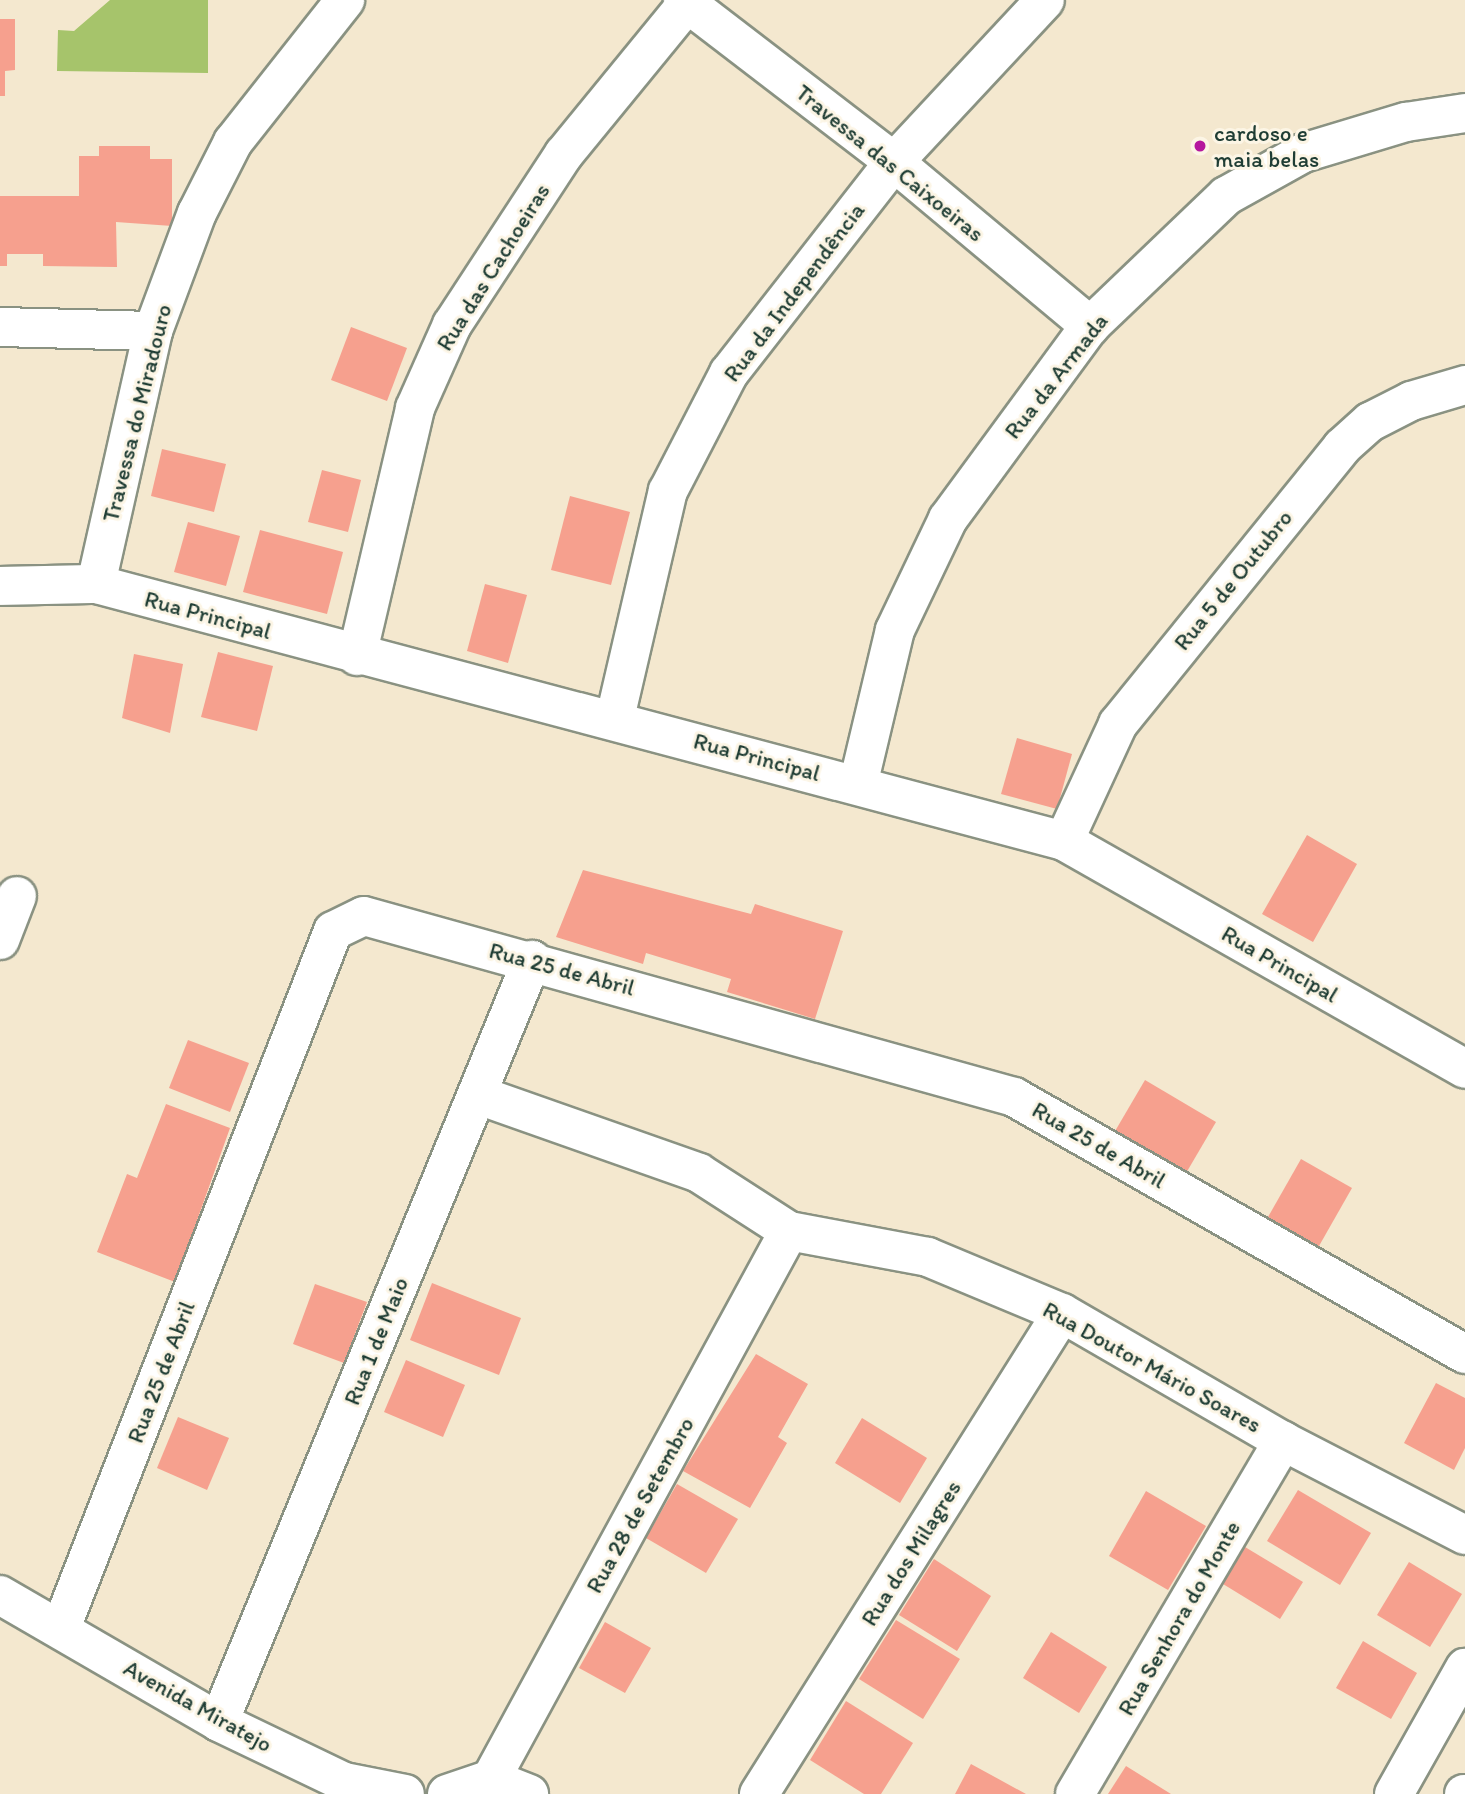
<!DOCTYPE html>
<html>
<head>
<meta charset="utf-8">
<style>
	body { margin:0 }
	#map { position:relative; width:1465px; height:1794px; overflow:hidden; background:#f4e8cf; font-family:Itim,sans-serif }
	div>[style] { position:absolute }
	.green>* { inset:0; background:#a6c46b }
	.building>* { inset:0; background:#f6a08e }
	.roads { filter:drop-shadow(2px 0 #8a9282) drop-shadow(-2px 0 #8a9282) drop-shadow(0 2px #8a9282) drop-shadow(0 -2px #8a9282) }
	.minor>* { height:38px; margin:-19px; padding:0 19px; transform-origin:19px; border-radius:19px; background:#fff }
	.dots>* { width:19px; height:19px; translate:-50% -50%; box-sizing:border-box; border:4px solid #fcf5e5; border-radius:50% }
	span { translate:-50% -50%; white-space:nowrap; text-align:center; line-height:1.15; -webkit-text-stroke:6px #fcf5e5; paint-order:stroke }
	.poi-label { font-size:23px; color:#1f3d34 }
	.left { translate:0 -50%; text-align:left }
	.street-label { font-size:23px; color:#1f3d34 }
</style>
</head>
<body>
<div id="map">
	<div class="green">
		<div style="clip-path:polygon(110px 0,208px 0,208px 73px,57px 71px,58px 30px,74px 31px)"></div>
	</div>
	<div class="building">
		<div style="clip-path:polygon(0 19px,15px 19px,15px 70px,5px 71px,5px 96px,0 96px)"></div>
		<div style="clip-path:polygon(99px 146px,150px 146px,150px 159px,172px 159px,172px 226px,116px 222px,117px 267px,43px 266px,43px 254px,7px 254px,7px 266px,0 266px,0 196px,79px 196px,79px 156px,99px 156px)"></div>
		<div style="clip-path:polygon(351px 327px,407px 348px,387px 401px,331px 380px)"></div>
		<div style="clip-path:polygon(162px 449px,226px 464px,214px 512px,151px 496px)"></div>
		<div style="clip-path:polygon(322px 470px,361px 480px,348px 532px,308px 522px)"></div>
		<div style="clip-path:polygon(570px 496px,630px 512px,611px 585px,551px 570px)"></div>
		<div style="clip-path:polygon(188px 522px,240px 536px,226px 586px,174px 572px)"></div>
		<div style="clip-path:polygon(260px 530px,343px 552px,327px 614px,243px 592px)"></div>
		<div style="clip-path:polygon(485px 584px,527px 595px,508px 663px,467px 651px)"></div>
		<div style="clip-path:polygon(218px 652px,273px 666px,257px 731px,201px 717px)"></div>
		<div style="clip-path:polygon(134px 654px,183px 664px,170px 733px,122px 718px)"></div>
		<div style="clip-path:polygon(1017px 738px,1072px 754px,1057px 809px,1001px 794px)"></div>
		<div style="clip-path:polygon(1307px 835px,1357px 864px,1313px 942px,1262px 914px)"></div>
		<div style="clip-path:polygon(583px 870px,751px 914px,755px 904px,843px 931px,815px 1019px,727px 992px,731px 979px,646px 953px,643px 964px,556px 937px)"></div>
		<div style="clip-path:polygon(188px 1040px,249px 1063px,230px 1112px,169px 1088px)"></div>
		<div style="clip-path:polygon(1145px 1080px,1216px 1122px,1182px 1180px,1111px 1138px)"></div>
		<div style="clip-path:polygon(166px 1104px,230px 1128px,175px 1282px,97px 1252px,127px 1174px,137px 1178px)"></div>
		<div style="clip-path:polygon(1301px 1159px,1352px 1188px,1315px 1253px,1264px 1224px)"></div>
		<div style="clip-path:polygon(432px 1283px,521px 1318px,499px 1375px,410px 1340px)"></div>
		<div style="clip-path:polygon(315px 1284px,367px 1302px,344px 1363px,293px 1344px)"></div>
		<div style="clip-path:polygon(756px 1354px,808px 1384px,778px 1437px,787px 1443px,750px 1508px,683px 1471px)"></div>
		<div style="clip-path:polygon(406px 1360px,465px 1385px,443px 1437px,384px 1412px)"></div>
		<div style="clip-path:polygon(1436px 1383px,1465px 1398px,1465px 1448px,1454px 1470px,1404px 1443px)"></div>
		<div style="clip-path:polygon(178px 1417px,229px 1438px,207px 1490px,157px 1468px)"></div>
		<div style="clip-path:polygon(862px 1418px,927px 1458px,900px 1503px,835px 1463px)"></div>
		<div style="clip-path:polygon(677px 1484px,738px 1519px,706px 1573px,646px 1538px)"></div>
		<div style="clip-path:polygon(1298px 1490px,1371px 1533px,1340px 1585px,1267px 1541px)"></div>
		<div style="clip-path:polygon(1146px 1491px,1206px 1526px,1168px 1590px,1109px 1556px)"></div>
		<div style="clip-path:polygon(1245px 1547px,1303px 1582px,1280px 1619px,1223px 1584px)"></div>
		<div style="clip-path:polygon(934px 1559px,991px 1596px,957px 1651px,899px 1615px)"></div>
		<div style="clip-path:polygon(1409px 1562px,1462px 1594px,1430px 1647px,1377px 1615px)"></div>
		<div style="clip-path:polygon(896px 1620px,960px 1659px,923px 1719px,859px 1679px)"></div>
		<div style="clip-path:polygon(605px 1622px,651px 1648px,625px 1693px,579px 1668px)"></div>
		<div style="clip-path:polygon(1051px 1632px,1107px 1667px,1079px 1713px,1023px 1678px)"></div>
		<div style="clip-path:polygon(1363px 1641px,1417px 1673px,1391px 1719px,1336px 1688px)"></div>
		<div style="clip-path:polygon(846px 1701px,913px 1743px,881px 1794px,864px 1794px,810px 1760px)"></div>
		<div style="clip-path:polygon(971px 1764px,1026px 1794px,955px 1794px)"></div>
		<div style="clip-path:polygon(1126px 1766px,1171px 1794px,1108px 1794px)"></div>
	</div>
	<div class="roads">
		<div class="minor">
			<div style="left:683px;top:0;width:266px;rotate:37.5deg"></div>
			<div style="left:894px;top:162px;width:256px;rotate:39.9deg"></div>
			<div style="left:0;top:327px;width:153px;rotate:1.5deg"></div>
			<div style="left:96px;top:584px;width:259px;rotate:-77.3deg"></div>
			<div style="left:153px;top:331px;width:126px;rotate:-69.6deg"></div>
			<div style="left:197px;top:213px;width:80px;rotate:-63.1deg"></div>
			<div style="left:233px;top:142px;width:181px;rotate:-51.7deg"></div>
			<div style="left:0;top:586px;width:96px;rotate:-1.2deg"></div>
			<div style="left:96px;top:584px;width:1002px;rotate:14.87deg"></div>
			<div style="left:1064px;top:841px;width:461px;rotate:29.6deg"></div>
			<div style="left:357px;top:656px;width:255px;rotate:-76.8deg"></div>
			<div style="left:415px;top:408px;width:91px;rotate:-66deg"></div>
			<div style="left:452px;top:325px;width:204px;rotate:-56.8deg"></div>
			<div style="left:564px;top:154px;width:199px;rotate:-50.7deg"></div>
			<div style="left:615px;top:718px;width:233px;rotate:-76.9deg"></div>
			<div style="left:668px;top:491px;width:133px;rotate:-62.7deg"></div>
			<div style="left:729px;top:373px;width:268px;rotate:-52deg"></div>
			<div style="left:894px;top:162px;width:221px;rotate:-47deg"></div>
			<div style="left:858px;top:785px;width:159px;rotate:-76.6deg"></div>
			<div style="left:895px;top:630px;width:123px;rotate:-64.5deg"></div>
			<div style="left:948px;top:519px;width:240px;rotate:-53.7deg"></div>
			<div style="left:1090px;top:326px;width:188px;rotate:-43.7deg"></div>
			<div style="left:1226px;top:196px;width:88px;rotate:-29.2deg"></div>
			<div style="left:1303px;top:153px;width:108px;rotate:-16.8deg"></div>
			<div style="left:1406px;top:122px;width:60px;rotate:-8.7deg"></div>
			<div style="left:1064px;top:841px;width:129px;rotate:-65.2deg"></div>
			<div style="left:1118px;top:724px;width:356px;rotate:-51deg"></div>
			<div style="left:1342px;top:447px;width:38px;rotate:-42deg"></div>
			<div style="left:1370px;top:422px;width:46px;rotate:-27.1deg"></div>
			<div style="left:1411px;top:401px;width:56px;rotate:-16.5deg"></div>
			<div style="left:0;top:940px;width:47px;rotate:-68.9deg"></div>
			<div style="left:478px;top:1095px;width:234px;rotate:19.4deg"></div>
			<div style="left:699px;top:1173px;width:107px;rotate:32.8deg"></div>
			<div style="left:789px;top:1231px;width:141px;rotate:10.6deg"></div>
			<div style="left:928px;top:1257px;width:145px;rotate:22.7deg"></div>
			<div style="left:1062px;top:1313px;width:255px;rotate:30.1deg"></div>
			<div style="left:1283px;top:1441px;width:205px;rotate:27.3deg"></div>
			<div style="left:0;top:1595px;width:253px;rotate:30.1deg"></div>
			<div style="left:219px;top:1722px;width:139px;rotate:25.6deg"></div>
			<div style="left:344px;top:1782px;width:62px;rotate:11.1deg"></div>
			<div style="left:61px;top:1628px;width:748px;rotate:-68.68deg"></div>
			<div style="left:333px;top:931px;width:34px;rotate:-26deg"></div>
			<div style="left:364px;top:916px;width:675px;rotate:15.56deg"></div>
			<div style="left:1014px;top:1097px;width:519px;rotate:29.68deg"></div>
			<div style="left:219px;top:1722px;width:824px;rotate:-67.67deg"></div>
			<div style="left:491px;top:1779px;width:624px;rotate:-61.46deg"></div>
			<div style="left:447px;top:1794px;width:46px;rotate:-18.8deg"></div>
			<div style="left:491px;top:1779px;width:41px;rotate:21.5deg"></div>
			<div style="left:759px;top:1794px;width:568px;rotate:-57.79deg"></div>
			<div style="left:1075px;top:1794px;width:410px;rotate:-59.5deg"></div>
			<div style="left:1394px;top:1794px;width:145px;rotate:-60.6deg"></div>
			<div style="left:1464px;top:1794px;width:1px"></div>
		</div>
	</div>
	<div class="dots">
		<div style="left:1200px;top:146px;background:#b5179e"></div>
	</div>
	<div class="poi-label">
		<span class="left" style="left:1214px;top:146px">cardoso e<br>maia belas</span>
	</div>
	<div class="street-label">
		<span style="left:890px;top:163px;rotate:39deg">Travessa das Caixoeiras</span>
		<span style="left:493px;top:267px;rotate:-58deg">Rua das Cachoeiras</span>
		<span style="left:794px;top:292px;rotate:-53deg">Rua da Independência</span>
		<span style="left:1056px;top:376px;rotate:-52deg">Rua da Armada</span>
		<span style="left:137px;top:413px;rotate:-76deg">Travessa do Miradouro</span>
		<span style="left:1233px;top:580px;rotate:-51deg">Rua 5 de Outubro</span>
		<span style="left:208px;top:615px;rotate:15deg">Rua Principal</span>
		<span style="left:757px;top:757px;rotate:15deg">Rua Principal</span>
		<span style="left:1280px;top:964px;rotate:30deg">Rua Principal</span>
		<span style="left:562px;top:969px;rotate:15deg">Rua 25 de Abril</span>
		<span style="left:1099px;top:1145px;rotate:30deg">Rua 25 de Abril</span>
		<span style="left:376px;top:1341px;rotate:-68deg">Rua 1 de Maio</span>
		<span style="left:1152px;top:1367px;rotate:29deg">Rua Doutor Mário Soares</span>
		<span style="left:161px;top:1372px;rotate:-69deg">Rua 25 de Abril</span>
		<span style="left:640px;top:1505px;rotate:-61deg">Rua 28 de Setembro</span>
		<span style="left:911px;top:1553px;rotate:-58deg">Rua dos Milagres</span>
		<span style="left:1179px;top:1618px;rotate:-60deg">Rua Senhora do Monte</span>
		<span style="left:198px;top:1706px;rotate:29deg">Avenida Miratejo</span>
	</div>
</div>
</body>
</html>
